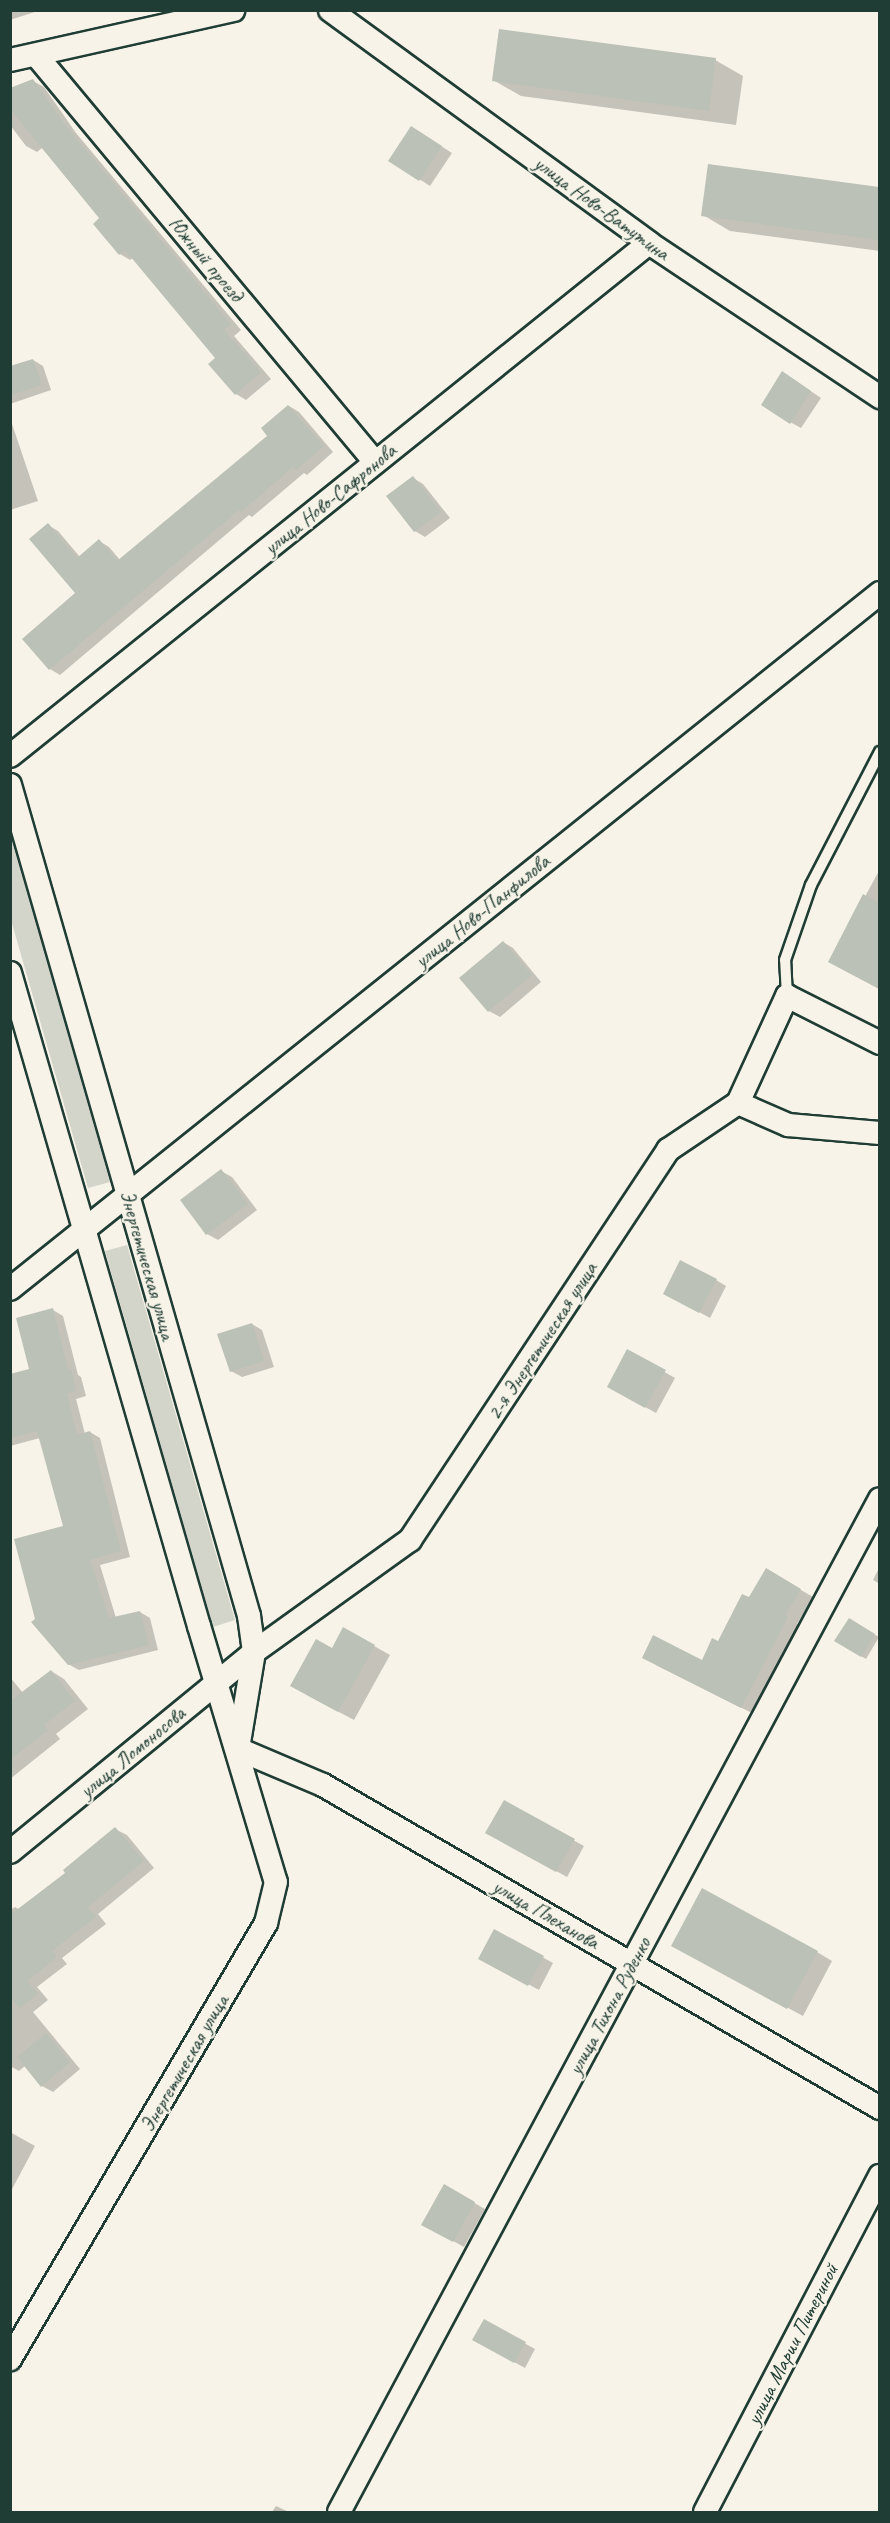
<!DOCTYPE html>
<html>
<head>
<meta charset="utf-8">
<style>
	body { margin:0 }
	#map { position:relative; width:890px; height:2523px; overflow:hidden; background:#f7f3e8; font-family:Caveat,sans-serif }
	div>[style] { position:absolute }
	.green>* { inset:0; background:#d3d5ca }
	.shadow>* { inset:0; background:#0003 }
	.building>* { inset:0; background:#bbc1b6 }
	.roads { filter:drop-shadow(2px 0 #1f3d34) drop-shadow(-2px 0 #1f3d34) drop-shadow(0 2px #1f3d34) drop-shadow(0 -2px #1f3d34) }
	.lane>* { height:10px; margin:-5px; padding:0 5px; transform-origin:5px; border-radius:5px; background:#f7f3e8 }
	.street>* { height:22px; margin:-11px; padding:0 11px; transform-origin:11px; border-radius:11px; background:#f7f3e8 }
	span { translate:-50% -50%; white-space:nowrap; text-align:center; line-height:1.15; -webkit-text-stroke:4.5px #f7f3e8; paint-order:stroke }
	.street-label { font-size:21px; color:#1f3d34 }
	.frame { position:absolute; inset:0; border:12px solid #1f3d34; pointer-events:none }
</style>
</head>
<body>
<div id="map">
	<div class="green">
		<div style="clip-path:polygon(11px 835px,110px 1182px,88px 1188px,11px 920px)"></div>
		<div style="clip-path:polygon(127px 1245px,235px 1620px,213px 1627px,105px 1251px)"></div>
	</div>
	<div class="shadow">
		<div style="clip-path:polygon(10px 10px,41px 10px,10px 20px)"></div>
		<div style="clip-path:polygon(715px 60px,743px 76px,736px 125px,521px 96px,493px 80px)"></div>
		<div style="clip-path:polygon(33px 81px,44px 87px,76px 133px,241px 330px,234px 336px,271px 379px,246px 400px,236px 394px,217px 358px,133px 258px,130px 260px,120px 254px,101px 218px,42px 148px,37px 152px,26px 146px,10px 125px,10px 90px)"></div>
		<div style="clip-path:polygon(422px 134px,452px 153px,430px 186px,390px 160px)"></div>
		<div style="clip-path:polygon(710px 166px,880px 188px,880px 251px,730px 231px,703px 215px)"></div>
		<div style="clip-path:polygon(33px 360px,43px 366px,51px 390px,10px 404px,10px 368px)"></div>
		<div style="clip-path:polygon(793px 379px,821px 398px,801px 428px,790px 422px)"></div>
		<div style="clip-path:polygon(289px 406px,299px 412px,333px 452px,307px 475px,304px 473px,252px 517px,249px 515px,60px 675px,50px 669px,78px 594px,48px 525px,58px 531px,80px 557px,99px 541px,109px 547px,120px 560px,269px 436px)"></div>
		<div style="clip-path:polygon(10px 418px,38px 501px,10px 510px)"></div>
		<div style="clip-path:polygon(413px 478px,423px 484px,450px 518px,425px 537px,415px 531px)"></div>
		<div style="clip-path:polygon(880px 869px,880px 987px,830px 961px)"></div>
		<div style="clip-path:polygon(503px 942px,513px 948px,541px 982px,500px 1017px,489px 1011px,461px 978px)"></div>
		<div style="clip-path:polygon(221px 1171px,232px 1177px,257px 1210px,218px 1240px,207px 1234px,182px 1201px)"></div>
		<div style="clip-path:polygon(716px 1280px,726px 1286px,710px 1318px,675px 1299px)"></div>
		<div style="clip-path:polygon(53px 1310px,63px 1316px,78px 1375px,81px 1377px,86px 1396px,76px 1399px,85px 1434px,90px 1432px,100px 1438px,130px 1557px,100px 1565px,116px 1618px,140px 1612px,150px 1618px,158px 1650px,79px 1670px,68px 1664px,36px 1619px,65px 1527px,40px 1438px,10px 1446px,10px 1375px,31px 1370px)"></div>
		<div style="clip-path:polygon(252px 1324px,262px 1330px,274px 1367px,242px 1377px,231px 1371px)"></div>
		<div style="clip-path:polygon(628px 1351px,675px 1378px,656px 1413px,609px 1387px)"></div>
		<div style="clip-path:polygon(880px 1566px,880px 1584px,873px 1580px)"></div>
		<div style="clip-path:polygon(767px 1570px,813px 1597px,797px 1624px,800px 1625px,754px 1714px,656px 1665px,703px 1662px,719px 1643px)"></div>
		<div style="clip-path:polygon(849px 1620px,879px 1637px,866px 1659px,836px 1641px)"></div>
		<div style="clip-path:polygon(344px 1629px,390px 1655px,354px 1720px,307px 1695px)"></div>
		<div style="clip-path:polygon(51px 1671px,64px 1679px,88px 1709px,56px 1734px,60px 1739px,10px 1779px,10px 1677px,23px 1693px)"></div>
		<div style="clip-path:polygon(504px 1802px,584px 1846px,567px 1877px,487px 1833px)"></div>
		<div style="clip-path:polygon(115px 1829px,127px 1835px,154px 1868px,98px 1914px,106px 1924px,62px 1958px,67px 1964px,37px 1987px,48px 2000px,33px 2012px,80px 2069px,53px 2092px,42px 2086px,26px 2065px,19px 2071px,10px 2066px,10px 1910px,15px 1907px,20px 1910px,67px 1873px)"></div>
		<div style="clip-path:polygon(495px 1931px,553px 1963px,539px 1990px,480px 1958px)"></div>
		<div style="clip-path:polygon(817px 1952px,832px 1961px,803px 2016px,688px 1954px)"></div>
		<div style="clip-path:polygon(10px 2132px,35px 2146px,10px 2193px)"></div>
		<div style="clip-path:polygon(444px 2186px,485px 2209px,464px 2247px,423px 2224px)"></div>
		<div style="clip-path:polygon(484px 2321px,535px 2349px,525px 2368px,474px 2340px)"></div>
		<div style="clip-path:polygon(276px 2506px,289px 2512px,272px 2512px)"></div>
	</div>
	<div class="building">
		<div style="clip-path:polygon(499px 29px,716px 58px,709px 111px,492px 81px)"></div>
		<div style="clip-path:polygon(33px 79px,66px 126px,231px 324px,224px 330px,261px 372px,235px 395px,208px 364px,215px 358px,125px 250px,119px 255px,93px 224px,99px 218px,10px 109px,10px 88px)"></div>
		<div style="clip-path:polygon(411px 126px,442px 146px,419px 181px,388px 161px)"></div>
		<div style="clip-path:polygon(708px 164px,879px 187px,879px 240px,701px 216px)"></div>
		<div style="clip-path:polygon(33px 359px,42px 385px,10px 395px,10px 366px)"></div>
		<div style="clip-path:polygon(782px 371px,811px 391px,790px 424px,761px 405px)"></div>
		<div style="clip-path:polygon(288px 405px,324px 446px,296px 470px,293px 467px,241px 512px,239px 510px,49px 670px,22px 639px,75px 593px,29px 539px,48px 523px,77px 558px,99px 539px,117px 561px,267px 436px,261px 428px)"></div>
		<div style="clip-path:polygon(413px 476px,441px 512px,414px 532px,386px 496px)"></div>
		<div style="clip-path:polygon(863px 894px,879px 903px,879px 989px,828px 962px)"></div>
		<div style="clip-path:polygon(503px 941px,532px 975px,488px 1012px,459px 978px)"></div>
		<div style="clip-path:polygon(221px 1169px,248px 1204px,206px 1235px,180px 1200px)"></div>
		<div style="clip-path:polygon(680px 1260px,717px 1279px,699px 1313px,663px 1294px)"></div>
		<div style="clip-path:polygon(53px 1308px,68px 1370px,71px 1369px,76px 1391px,67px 1394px,77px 1435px,90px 1431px,121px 1551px,90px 1560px,109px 1618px,140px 1611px,149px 1645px,68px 1665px,31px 1622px,35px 1619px,14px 1539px,63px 1526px,37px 1431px,10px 1438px,10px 1374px,29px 1369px,16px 1318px)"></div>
		<div style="clip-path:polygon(252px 1323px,264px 1361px,230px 1372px,217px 1334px)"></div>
		<div style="clip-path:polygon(627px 1349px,666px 1370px,645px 1408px,607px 1387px)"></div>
		<div style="clip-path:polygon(766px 1568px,801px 1589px,785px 1615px,788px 1617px,741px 1708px,642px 1658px,653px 1635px,702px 1660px,712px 1638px,718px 1641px,742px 1594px,749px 1597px)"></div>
		<div style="clip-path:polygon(849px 1618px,875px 1634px,861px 1657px,834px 1641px)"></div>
		<div style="clip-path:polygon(343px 1627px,375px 1645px,338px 1712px,290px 1686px,316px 1639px,332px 1648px)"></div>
		<div style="clip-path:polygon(51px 1670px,75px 1701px,44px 1725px,48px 1730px,10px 1760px,10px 1701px)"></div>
		<div style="clip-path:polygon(504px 1800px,575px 1839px,556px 1872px,485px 1833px)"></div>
		<div style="clip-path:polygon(115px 1827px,144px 1861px,88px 1907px,96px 1917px,52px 1951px,57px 1957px,27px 1981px,38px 1994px,20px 2008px,10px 1996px,10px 1915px,65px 1873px,63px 1870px)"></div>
		<div style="clip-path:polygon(702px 1888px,818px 1951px,787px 2009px,671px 1946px)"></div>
		<div style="clip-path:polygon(494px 1929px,544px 1956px,528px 1986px,478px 1959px)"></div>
		<div style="clip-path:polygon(46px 2033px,70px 2062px,41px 2087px,17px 2057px)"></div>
		<div style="clip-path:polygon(444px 2184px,475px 2202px,453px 2242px,421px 2225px)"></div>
		<div style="clip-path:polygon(484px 2319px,526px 2342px,514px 2363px,472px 2340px)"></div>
	</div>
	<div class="roads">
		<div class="lane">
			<div style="left:787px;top:996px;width:36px;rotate:-93deg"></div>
			<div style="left:785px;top:960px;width:79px;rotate:-70.9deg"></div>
			<div style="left:811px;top:885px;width:150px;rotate:-62.6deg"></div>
		</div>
		<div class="street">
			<div style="left:330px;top:10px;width:395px;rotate:36.1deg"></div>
			<div style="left:649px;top:243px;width:278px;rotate:33.7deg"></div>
			<div style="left:36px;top:55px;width:530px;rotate:50.21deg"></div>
			<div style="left:10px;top:60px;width:229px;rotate:-12.6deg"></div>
			<div style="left:10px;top:756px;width:819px;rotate:-38.76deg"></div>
			<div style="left:10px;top:785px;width:865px;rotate:73.95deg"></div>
			<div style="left:249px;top:1616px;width:36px;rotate:82deg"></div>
			<div style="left:254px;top:1652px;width:98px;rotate:99.4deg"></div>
			<div style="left:238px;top:1749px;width:92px;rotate:23deg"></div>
			<div style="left:323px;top:1785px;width:644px;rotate:30.11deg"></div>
			<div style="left:10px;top:973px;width:680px;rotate:73.86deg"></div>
			<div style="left:199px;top:1626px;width:267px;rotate:73.3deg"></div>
			<div style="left:276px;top:1882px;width:42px;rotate:103.7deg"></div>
			<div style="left:266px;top:1923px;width:506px;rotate:120.42deg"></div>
			<div style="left:738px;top:1103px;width:55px;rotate:23.7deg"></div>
			<div style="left:788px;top:1125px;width:92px;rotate:5deg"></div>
			<div style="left:10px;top:1289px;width:1114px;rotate:-38.66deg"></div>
			<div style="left:10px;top:1852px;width:315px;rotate:-39.3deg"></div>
			<div style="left:254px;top:1652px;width:192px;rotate:-35.7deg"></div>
			<div style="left:410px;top:1540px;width:468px;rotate:-56.5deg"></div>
			<div style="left:668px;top:1150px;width:84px;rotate:-33.9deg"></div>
			<div style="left:738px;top:1103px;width:118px;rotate:-65.4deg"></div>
			<div style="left:787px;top:996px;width:104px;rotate:26.8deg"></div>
			<div style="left:339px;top:2512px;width:1148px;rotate:-61.9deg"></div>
			<div style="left:705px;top:2512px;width:379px;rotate:-62.5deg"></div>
		</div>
	</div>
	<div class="street-label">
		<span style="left:602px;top:208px;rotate:36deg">улица Ново-Ватутина</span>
		<span style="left:206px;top:259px;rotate:50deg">Южный проезд</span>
		<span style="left:330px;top:499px;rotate:-39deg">улица Ново-Сафронова</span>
		<span style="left:482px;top:911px;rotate:-39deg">улица Ново-Панфилова</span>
		<span style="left:148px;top:1265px;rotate:74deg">Энергетическая улица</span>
		<span style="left:542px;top:1341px;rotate:-57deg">2-я Энергетическая улица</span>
		<span style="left:132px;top:1752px;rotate:-40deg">улица Ломоносова</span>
		<span style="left:546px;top:1914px;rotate:30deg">улица Плеханова</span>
		<span style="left:609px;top:2006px;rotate:-62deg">улица Тихона Руденко</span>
		<span style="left:184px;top:2063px;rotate:-60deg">Энергетическая улица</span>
		<span style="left:792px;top:2344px;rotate:-63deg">улица Марии Питериной</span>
	</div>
	<div class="frame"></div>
</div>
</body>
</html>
